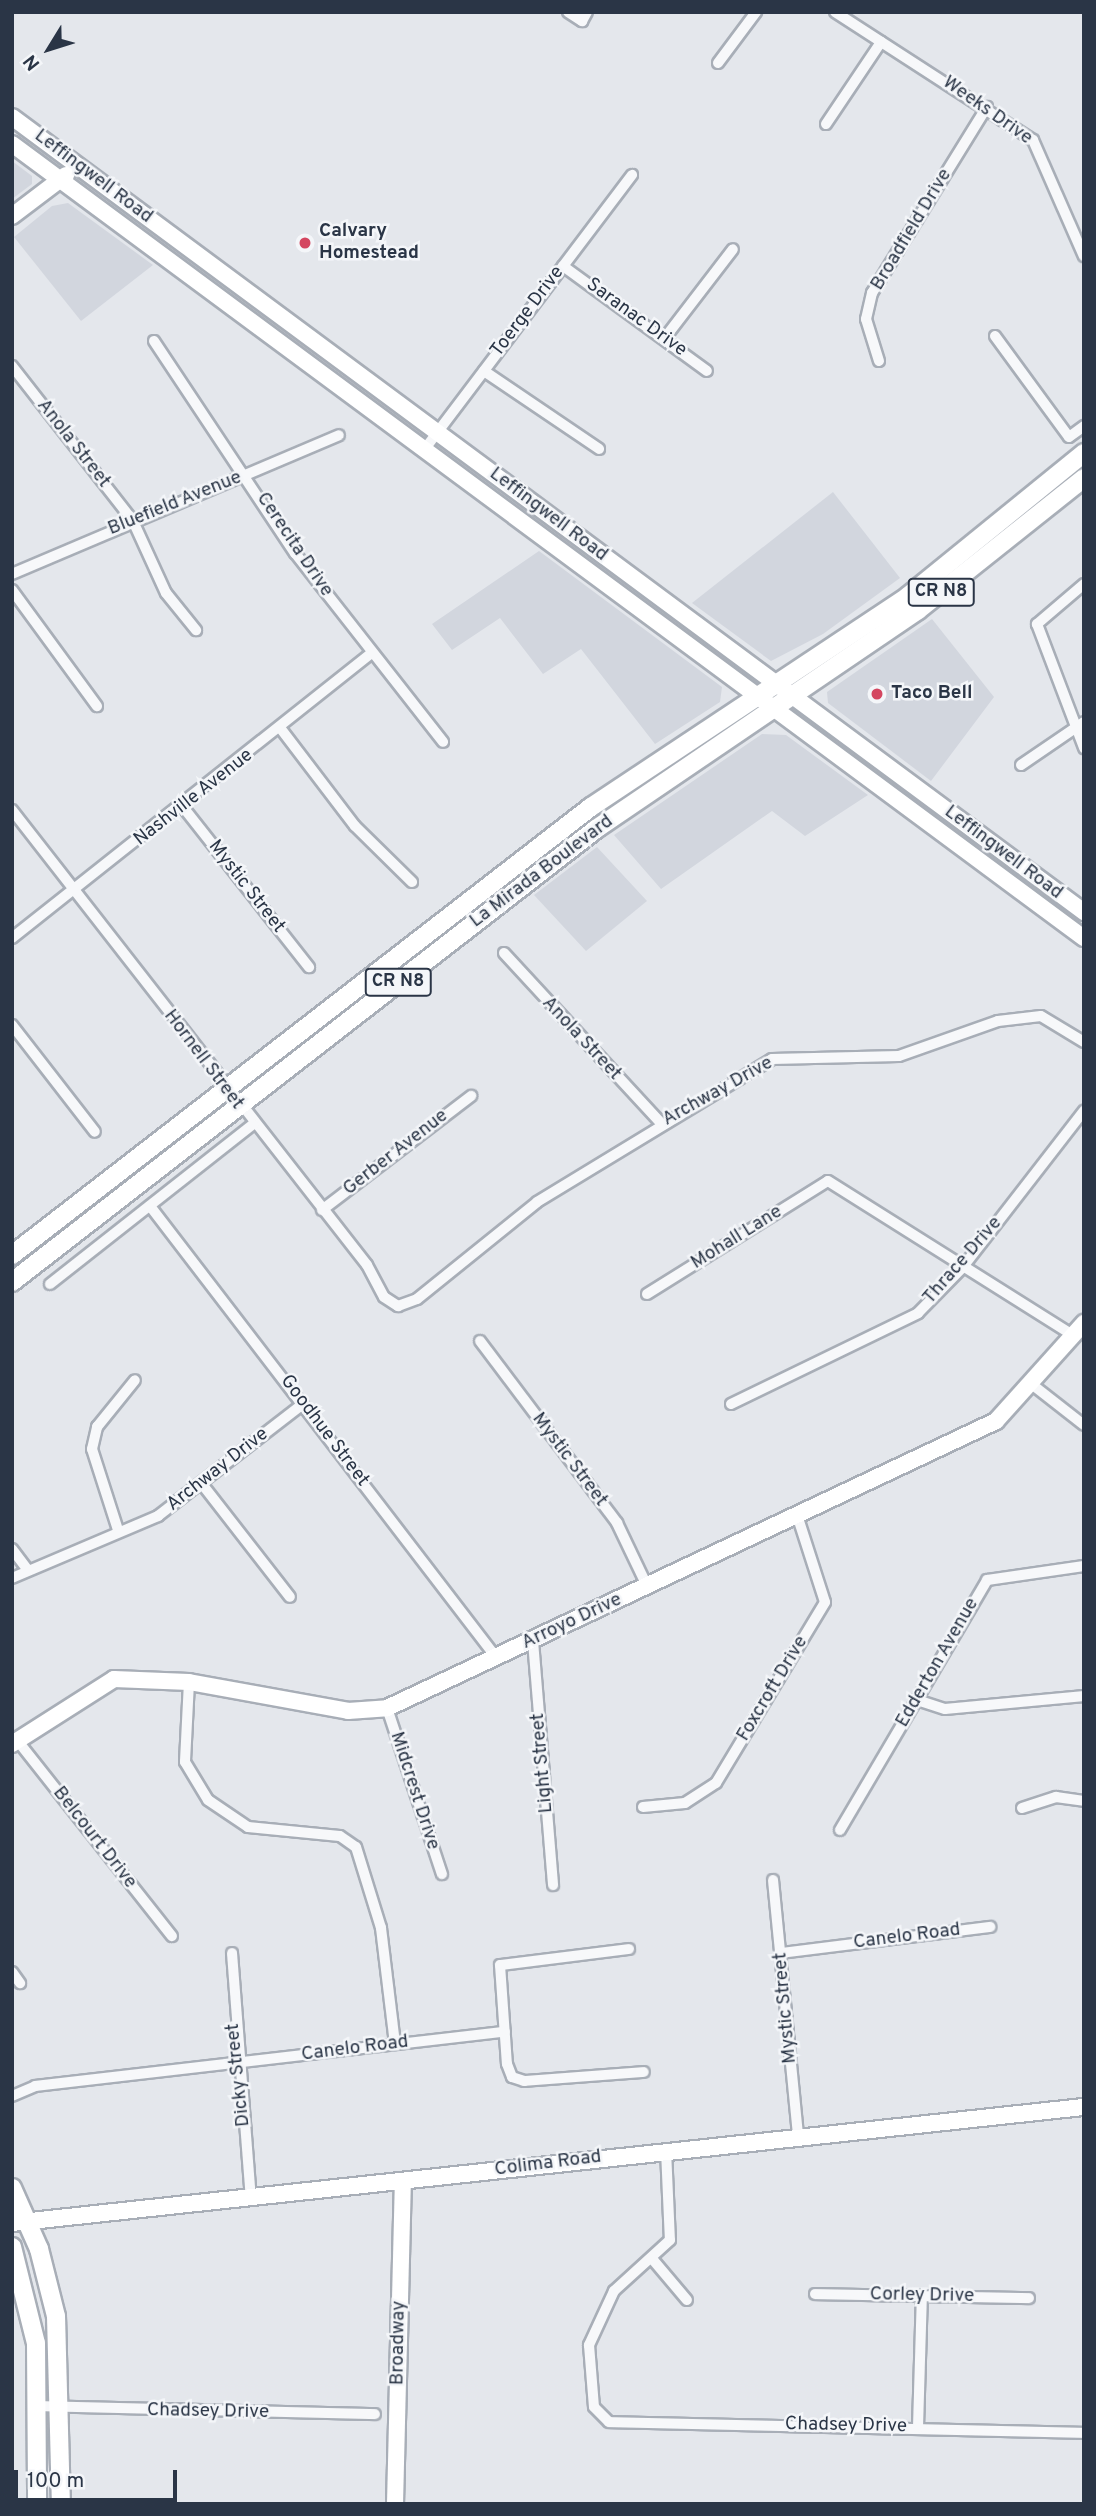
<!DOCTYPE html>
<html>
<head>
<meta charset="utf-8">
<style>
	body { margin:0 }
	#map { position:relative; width:1096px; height:2516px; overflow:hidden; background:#e4e7ec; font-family:Overpass,sans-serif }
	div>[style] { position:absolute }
	.built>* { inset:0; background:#d2d6de }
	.roads { filter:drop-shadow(2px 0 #a8aeb7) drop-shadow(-2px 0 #a8aeb7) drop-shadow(0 2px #a8aeb7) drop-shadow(0 -2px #a8aeb7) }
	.street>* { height:10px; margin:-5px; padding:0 5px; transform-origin:5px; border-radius:5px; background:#f7f8fa }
	.secondary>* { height:16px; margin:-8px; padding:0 8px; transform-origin:8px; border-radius:8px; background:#fff }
	.primary>* { height:18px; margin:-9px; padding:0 9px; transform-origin:9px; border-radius:9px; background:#fff }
	.dots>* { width:19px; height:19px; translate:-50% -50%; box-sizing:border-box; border:4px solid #f4f6f9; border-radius:50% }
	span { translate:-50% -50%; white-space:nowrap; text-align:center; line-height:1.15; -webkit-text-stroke:5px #f4f6f9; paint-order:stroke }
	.shield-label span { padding:2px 5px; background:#f4f6f9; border:2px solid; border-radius:5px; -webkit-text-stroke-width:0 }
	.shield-label { font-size:18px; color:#2a3546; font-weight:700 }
	.street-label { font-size:19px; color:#2a3546 }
	.poi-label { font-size:19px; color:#2a3546; font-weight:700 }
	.left { translate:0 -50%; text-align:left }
	.frame { position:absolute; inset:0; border:14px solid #2a3546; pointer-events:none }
	.north { position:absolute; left:14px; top:14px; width:70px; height:70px; -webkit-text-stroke:5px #f4f6f9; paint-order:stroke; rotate:232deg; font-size:19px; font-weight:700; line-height:28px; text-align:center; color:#2a3546 }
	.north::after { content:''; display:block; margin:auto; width:24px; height:32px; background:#2a3546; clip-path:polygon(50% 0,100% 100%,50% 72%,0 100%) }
	.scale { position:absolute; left:14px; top:2470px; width:163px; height:32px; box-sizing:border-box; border:4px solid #2a3546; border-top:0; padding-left:9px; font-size:21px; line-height:24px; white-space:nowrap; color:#2a3546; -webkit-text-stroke:5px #f4f6f9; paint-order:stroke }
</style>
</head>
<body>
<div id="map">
	<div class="built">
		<div style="clip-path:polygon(12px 161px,32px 176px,32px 184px,12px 199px)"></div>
		<div style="clip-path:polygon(68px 203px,153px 265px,81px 321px,14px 237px,52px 206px)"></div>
		<div style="clip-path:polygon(833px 492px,900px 578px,823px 634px,771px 661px,692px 603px)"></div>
		<div style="clip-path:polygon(539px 551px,722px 687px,720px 702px,655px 744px,581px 649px,543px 674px,500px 618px,452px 650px,432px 624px)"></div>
		<div style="clip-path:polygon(932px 619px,994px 697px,931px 781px,828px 703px,827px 692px)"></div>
		<div style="clip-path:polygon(762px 734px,786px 735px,868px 795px,805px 836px,772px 811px,661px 889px,614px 835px)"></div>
		<div style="clip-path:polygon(597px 847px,647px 901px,586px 951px,534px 895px)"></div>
	</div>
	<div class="roads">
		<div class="street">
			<div style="left:568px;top:12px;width:17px;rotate:33deg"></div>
			<div style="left:582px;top:21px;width:10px;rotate:-61deg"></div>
			<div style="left:835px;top:12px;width:236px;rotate:32.9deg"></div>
			<div style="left:1033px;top:140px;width:127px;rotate:66.3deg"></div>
			<div style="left:718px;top:63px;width:64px;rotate:-53.3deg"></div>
			<div style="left:826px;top:124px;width:99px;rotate:-56.1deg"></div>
			<div style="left:563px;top:266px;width:178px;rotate:36.1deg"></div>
			<div style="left:995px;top:336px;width:125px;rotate:53.8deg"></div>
			<div style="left:1069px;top:437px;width:19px;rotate:-36deg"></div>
			<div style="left:664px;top:339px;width:113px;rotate:-52.5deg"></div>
			<div style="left:154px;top:341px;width:255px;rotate:56.4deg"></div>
			<div style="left:295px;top:553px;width:240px;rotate:51.9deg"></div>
			<div style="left:879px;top:361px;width:44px;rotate:-107.2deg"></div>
			<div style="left:866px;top:319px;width:27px;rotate:-77deg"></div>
			<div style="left:872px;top:293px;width:219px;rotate:-58.3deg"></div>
			<div style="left:12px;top:366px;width:197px;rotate:52deg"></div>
			<div style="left:133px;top:521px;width:79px;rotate:65.4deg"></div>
			<div style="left:166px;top:593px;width:48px;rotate:51deg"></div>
			<div style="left:484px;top:371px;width:139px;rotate:34.1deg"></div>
			<div style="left:424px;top:450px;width:345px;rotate:-52.9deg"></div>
			<div style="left:12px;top:574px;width:355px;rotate:-23deg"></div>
			<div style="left:1084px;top:584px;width:62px;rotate:139.6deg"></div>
			<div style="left:1037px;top:624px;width:133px;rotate:69.2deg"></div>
			<div style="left:12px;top:590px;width:144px;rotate:53.8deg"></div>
			<div style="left:281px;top:729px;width:122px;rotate:52.7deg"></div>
			<div style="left:355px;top:826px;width:80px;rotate:44.5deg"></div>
			<div style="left:1021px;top:765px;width:76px;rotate:-34.3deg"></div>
			<div style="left:183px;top:807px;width:204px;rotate:51.8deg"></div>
			<div style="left:12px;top:810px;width:577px;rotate:52.04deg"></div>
			<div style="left:367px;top:1265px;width:36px;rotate:62deg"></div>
			<div style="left:384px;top:1297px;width:17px;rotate:33deg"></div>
			<div style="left:398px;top:1306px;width:20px;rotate:-20deg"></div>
			<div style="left:417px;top:1299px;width:154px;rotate:-38.9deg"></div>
			<div style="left:537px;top:1202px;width:275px;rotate:-31.3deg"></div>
			<div style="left:772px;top:1059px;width:127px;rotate:-1.4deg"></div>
			<div style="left:899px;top:1056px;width:105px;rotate:-19.5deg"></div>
			<div style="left:998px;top:1021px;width:43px;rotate:-6.6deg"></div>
			<div style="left:1041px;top:1016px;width:50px;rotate:31.2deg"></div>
			<div style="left:12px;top:938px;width:459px;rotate:-38.4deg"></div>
			<div style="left:504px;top:953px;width:231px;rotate:47.3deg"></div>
			<div style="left:12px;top:1025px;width:135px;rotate:52.2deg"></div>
			<div style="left:150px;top:1206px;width:568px;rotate:52.51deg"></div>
			<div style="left:322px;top:1210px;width:188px;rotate:-37.4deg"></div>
			<div style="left:50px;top:1284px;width:258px;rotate:-38.2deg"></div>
			<div style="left:647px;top:1294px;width:213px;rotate:-32deg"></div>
			<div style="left:828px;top:1181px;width:291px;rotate:32.2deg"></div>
			<div style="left:480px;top:1341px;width:228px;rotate:53deg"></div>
			<div style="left:617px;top:1523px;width:70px;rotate:64.5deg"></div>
			<div style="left:1034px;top:1386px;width:63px;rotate:38deg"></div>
			<div style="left:731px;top:1404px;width:208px;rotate:-25.9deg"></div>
			<div style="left:918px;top:1313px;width:63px;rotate:-45.6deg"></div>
			<div style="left:962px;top:1268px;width:199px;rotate:-52.2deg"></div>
			<div style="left:202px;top:1484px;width:143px;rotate:52.1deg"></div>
			<div style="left:118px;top:1530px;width:85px;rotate:-107.8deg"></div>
			<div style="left:92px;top:1449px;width:23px;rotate:-77deg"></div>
			<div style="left:97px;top:1427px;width:60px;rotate:-51deg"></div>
			<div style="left:12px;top:1549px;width:26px;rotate:53deg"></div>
			<div style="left:12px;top:1578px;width:159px;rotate:-23deg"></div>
			<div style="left:158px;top:1516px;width:183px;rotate:-37.7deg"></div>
			<div style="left:533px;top:1641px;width:245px;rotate:85.3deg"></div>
			<div style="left:189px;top:1682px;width:80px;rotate:92.9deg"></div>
			<div style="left:185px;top:1762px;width:44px;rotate:58.8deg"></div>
			<div style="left:208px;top:1800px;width:48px;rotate:34deg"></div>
			<div style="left:248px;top:1827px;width:92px;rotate:5.6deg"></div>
			<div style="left:340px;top:1836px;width:19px;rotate:35deg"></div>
			<div style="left:356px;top:1847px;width:85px;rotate:72.8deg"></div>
			<div style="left:381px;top:1928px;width:116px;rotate:83.1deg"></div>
			<div style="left:917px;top:1700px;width:29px;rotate:18deg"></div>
			<div style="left:945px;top:1709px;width:140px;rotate:-5.3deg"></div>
			<div style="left:387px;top:1708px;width:175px;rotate:71.7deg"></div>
			<div style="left:17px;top:1740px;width:250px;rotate:51.7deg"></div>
			<div style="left:643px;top:1807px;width:42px;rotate:-5.4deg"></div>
			<div style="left:685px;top:1803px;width:37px;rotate:-33deg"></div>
			<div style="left:716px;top:1783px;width:211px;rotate:-58.9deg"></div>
			<div style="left:825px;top:1602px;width:88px;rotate:-107.8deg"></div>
			<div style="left:1022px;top:1808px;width:36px;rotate:-18deg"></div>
			<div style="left:1056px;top:1797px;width:28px;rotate:8deg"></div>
			<div style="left:840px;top:1830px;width:290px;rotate:-59.5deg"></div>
			<div style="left:987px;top:1580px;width:98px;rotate:-8.2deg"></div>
			<div style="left:773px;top:1880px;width:257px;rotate:84.4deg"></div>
			<div style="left:629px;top:1949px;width:130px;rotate:172.9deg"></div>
			<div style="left:500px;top:1965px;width:99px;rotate:86deg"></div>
			<div style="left:507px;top:2064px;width:14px;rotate:69deg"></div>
			<div style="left:512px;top:2077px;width:13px;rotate:18deg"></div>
			<div style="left:524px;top:2081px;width:120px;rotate:-4.3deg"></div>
			<div style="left:232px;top:1953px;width:246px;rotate:85.6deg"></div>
			<div style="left:781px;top:1953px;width:211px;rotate:-7.1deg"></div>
			<div style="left:12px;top:1972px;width:14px;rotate:54deg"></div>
			<div style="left:12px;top:2096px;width:25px;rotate:-23deg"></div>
			<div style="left:35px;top:2086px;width:473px;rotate:-6.6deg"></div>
			<div style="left:666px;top:2150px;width:90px;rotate:87.5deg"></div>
			<div style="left:670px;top:2240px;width:76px;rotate:137.7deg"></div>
			<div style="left:614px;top:2291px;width:60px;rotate:114.8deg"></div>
			<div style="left:589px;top:2345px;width:62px;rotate:85.4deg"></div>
			<div style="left:594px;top:2407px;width:21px;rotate:45deg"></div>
			<div style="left:609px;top:2422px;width:475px;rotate:1.3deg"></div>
			<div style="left:654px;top:2261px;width:51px;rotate:49.8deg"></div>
			<div style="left:815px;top:2294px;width:214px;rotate:1.1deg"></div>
			<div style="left:40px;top:2406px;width:335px;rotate:1.4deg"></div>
			<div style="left:918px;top:2427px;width:132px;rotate:-88.3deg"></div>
		</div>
		<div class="secondary">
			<div style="left:12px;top:117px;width:1335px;rotate:36.56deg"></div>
			<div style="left:12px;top:144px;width:1334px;rotate:36.53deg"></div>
			<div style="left:12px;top:216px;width:68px;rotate:-37.2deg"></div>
			<div style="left:12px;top:1744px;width:121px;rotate:-32.5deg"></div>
			<div style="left:114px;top:1679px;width:75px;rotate:2.3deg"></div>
			<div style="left:189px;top:1682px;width:162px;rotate:10.3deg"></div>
			<div style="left:348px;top:1711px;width:39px;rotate:-4deg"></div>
			<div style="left:387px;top:1708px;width:673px;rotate:-25.23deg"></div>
			<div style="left:996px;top:1421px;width:132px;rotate:-48.1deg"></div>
			<div style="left:12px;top:2223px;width:1078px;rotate:-6.18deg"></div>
			<div style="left:395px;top:2504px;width:322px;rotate:-88.6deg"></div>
		</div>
		<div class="primary">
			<div style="left:12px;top:1255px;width:732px;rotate:-37.73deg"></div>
			<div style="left:591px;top:807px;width:381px;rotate:-33.6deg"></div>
			<div style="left:908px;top:596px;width:227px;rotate:-39.1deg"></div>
			<div style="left:12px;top:1282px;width:739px;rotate:-37.8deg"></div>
			<div style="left:596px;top:829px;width:389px;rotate:-34.2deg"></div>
			<div style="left:918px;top:610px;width:212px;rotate:-38.5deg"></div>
			<div style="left:12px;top:2188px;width:67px;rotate:66.1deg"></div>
			<div style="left:39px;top:2249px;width:69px;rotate:75.8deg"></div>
			<div style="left:56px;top:2316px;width:188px;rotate:88.5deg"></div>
			<div style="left:12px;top:2247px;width:99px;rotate:76deg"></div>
			<div style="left:36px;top:2343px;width:161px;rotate:89.6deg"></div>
		</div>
	</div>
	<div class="dots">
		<div style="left:305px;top:243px;background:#d44660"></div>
		<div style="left:877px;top:694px;background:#d44660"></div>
	</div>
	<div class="shield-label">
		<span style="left:941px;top:592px">CR N8</span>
		<span style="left:398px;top:982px">CR N8</span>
	</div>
	<div class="street-label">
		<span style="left:987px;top:111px;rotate:35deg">Weeks Drive</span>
		<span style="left:93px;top:177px;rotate:37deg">Leffingwell Road</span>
		<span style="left:912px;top:230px;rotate:-59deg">Broadfield Drive</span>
		<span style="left:528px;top:312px;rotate:-53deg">Toerge Drive</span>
		<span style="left:636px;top:318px;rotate:36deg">Saranac Drive</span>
		<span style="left:73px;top:444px;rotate:52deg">Anola Street</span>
		<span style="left:175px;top:504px;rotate:-22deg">Bluefield Avenue</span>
		<span style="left:548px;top:515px;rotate:37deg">Leffingwell Road</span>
		<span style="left:294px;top:545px;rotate:56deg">Cerecita Drive</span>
		<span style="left:194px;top:798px;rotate:-38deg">Nashville Avenue</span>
		<span style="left:1003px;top:853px;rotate:37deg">Leffingwell Road</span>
		<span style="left:542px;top:872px;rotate:-37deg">La Mirada Boulevard</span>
		<span style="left:246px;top:887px;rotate:52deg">Mystic Street</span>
		<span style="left:581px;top:1039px;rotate:47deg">Anola Street</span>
		<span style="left:203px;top:1060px;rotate:53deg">Hornell Street</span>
		<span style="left:718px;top:1092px;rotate:-29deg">Archway Drive</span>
		<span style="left:396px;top:1153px;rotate:-38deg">Gerber Avenue</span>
		<span style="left:737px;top:1238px;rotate:-32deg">Mohall Lane</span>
		<span style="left:963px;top:1261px;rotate:-49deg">Thrace Drive</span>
		<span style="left:324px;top:1431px;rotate:53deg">Goodhue Street</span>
		<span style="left:569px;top:1460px;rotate:53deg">Mystic Street</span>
		<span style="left:218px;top:1470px;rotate:-38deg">Archway Drive</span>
		<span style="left:572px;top:1622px;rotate:-25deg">Arroyo Drive</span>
		<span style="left:938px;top:1663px;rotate:-60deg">Edderton Avenue</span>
		<span style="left:773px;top:1689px;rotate:-59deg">Foxcroft Drive</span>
		<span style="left:543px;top:1763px;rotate:-95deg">Light Street</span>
		<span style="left:414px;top:1791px;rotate:72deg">Midcrest Drive</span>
		<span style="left:94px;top:1838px;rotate:52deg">Belcourt Drive</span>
		<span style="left:907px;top:1937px;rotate:-7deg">Canelo Road</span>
		<span style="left:786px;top:2008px;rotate:-95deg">Mystic Street</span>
		<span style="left:355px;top:2049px;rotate:-7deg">Canelo Road</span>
		<span style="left:239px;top:2075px;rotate:-96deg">Dicky Street</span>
		<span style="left:548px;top:2164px;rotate:-7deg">Colima Road</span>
		<span style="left:922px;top:2296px;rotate:1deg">Corley Drive</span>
		<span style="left:399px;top:2343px;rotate:-89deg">Broadway</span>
		<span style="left:208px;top:2412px;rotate:1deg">Chadsey Drive</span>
		<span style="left:846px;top:2426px;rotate:1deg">Chadsey Drive</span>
	</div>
	<div class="poi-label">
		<span class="left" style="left:319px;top:243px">Calvary<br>Homestead</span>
		<span class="left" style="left:891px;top:694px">Taco Bell</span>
	</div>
	<div class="frame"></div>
	<div class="north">N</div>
	<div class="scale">100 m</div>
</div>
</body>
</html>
